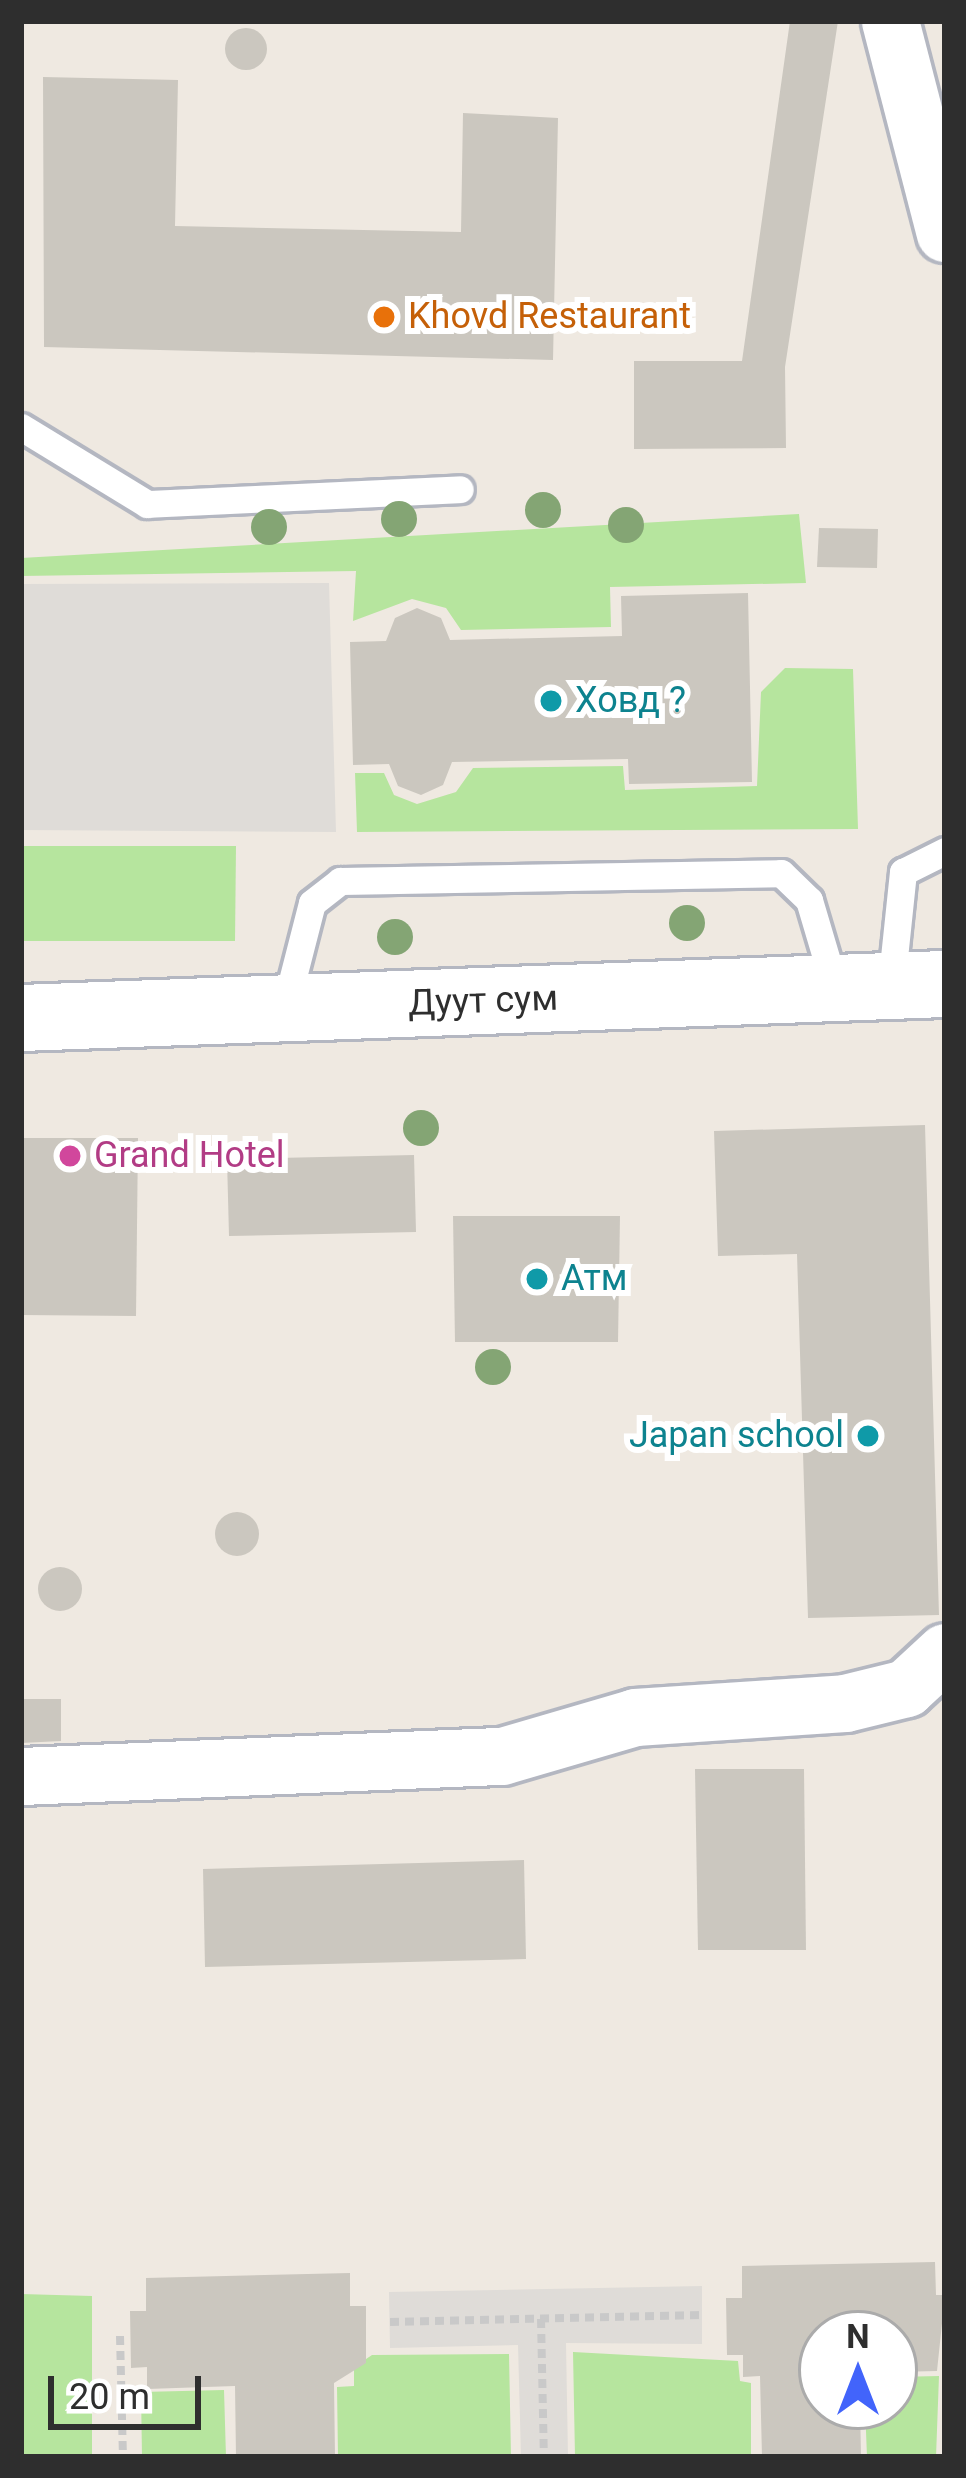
<!DOCTYPE html>
<html>
<head>
<meta charset="utf-8">
<style>
	body { margin:0 }
	#map { position:relative; width:966px; height:2478px; overflow:hidden; background:#efe9e1; font-family:Roboto,sans-serif }
	div>[style] { position:absolute }
	.green>* { inset:0; background:#b6e59e }
	.plaza>* { inset:0; background:#dfdcd8 }
	.building>* { inset:0; background:#cbc7bf }
	.round { border-radius:50% }
	.path>* { height:8px; margin-top:-4px; transform-origin:0; background:repeating-linear-gradient(90deg,#c9c9c9 0 9px,transparent 0 15px) }
	.roads { filter:drop-shadow(3px 0 #b4b7c1) drop-shadow(-3px 0 #b4b7c1) drop-shadow(0 3px #b4b7c1) drop-shadow(0 -3px #b4b7c1) }
	.lane>* { height:27px; margin:-13.5px; padding:0 13.5px; transform-origin:13.5px; border-radius:13.5px; background:#fff }
	.street>* { height:57px; margin:-28.5px; padding:0 28.5px; transform-origin:28.5px; border-radius:28.5px; background:#fff }
	.secondary>* { height:66px; margin:-33px; padding:0 33px; transform-origin:33px; border-radius:33px; background:#fff }
	.trees>* { width:36px; height:36px; margin:-18px; border-radius:50%; background:#84a574 }
	.dots>* { width:33px; height:33px; translate:-50% -50%; box-sizing:border-box; border:6px solid #fff; border-radius:50% }
	span { translate:-50% -50%; white-space:nowrap; text-align:center; line-height:1.15; -webkit-text-stroke:12px #fff; paint-order:stroke }
	.food-label { font-size:36px; color:#c56008 }
	.left { translate:0 -50%; text-align:left }
	.culture-label { font-size:36px; color:#0d838f }
	.right { translate:-100% -50%; text-align:right }
	.street-label { font-size:36px; color:#2e2e2e }
	.hotel-label { font-size:36px; color:#b23c85 }
	.frame { position:absolute; inset:0; border:24px solid #2e2e2e; pointer-events:none }
	.north { position:absolute; left:798px; top:2310px; width:120px; height:120px; box-sizing:border-box; background:#fff; border:3px solid #ababab; border-radius:50%; rotate:0deg; font-size:33px; font-weight:700; line-height:48px; text-align:center; color:#2e2e2e }
	.north::after { content:''; display:block; margin:auto; width:42px; height:54px; background:#4264fb; clip-path:polygon(50% 0,100% 100%,50% 72%,0 100%) }
	.scale { position:absolute; left:48px; top:2376px; width:153px; height:54px; box-sizing:border-box; border:6px solid #2e2e2e; border-top:0; padding-left:15px; font-size:36px; line-height:42px; white-space:nowrap; color:#2e2e2e; -webkit-text-stroke:9px #fff; paint-order:stroke }
</style>
</head>
<body>
<div id="map">
	<div class="green">
		<div style="clip-path:polygon(799px 514px,806px 583px,610px 587px,611px 627px,461px 630px,446px 608px,412px 599px,353px 621px,356px 571px,21px 576px,21px 558px)"></div>
		<div style="clip-path:polygon(785px 668px,853px 669px,858px 829px,357px 832px,355px 773px,384px 773px,394px 795px,417px 804px,456px 792px,473px 768px,623px 766px,625px 790px,757px 786px,761px 692px)"></div>
		<div style="clip-path:polygon(21px 846px,236px 846px,235px 941px,21px 941px)"></div>
		<div style="clip-path:polygon(21px 2294px,92px 2296px,92px 2457px,21px 2457px)"></div>
		<div style="clip-path:polygon(573px 2352px,738px 2361px,740px 2381px,751px 2383px,751px 2457px,575px 2457px)"></div>
		<div style="clip-path:polygon(509px 2354px,511px 2457px,338px 2457px,337px 2387px,354px 2386px,354px 2367px,372px 2355px)"></div>
		<div style="clip-path:polygon(939px 2376px,936px 2457px,867px 2457px,865px 2406px,894px 2406px,894px 2377px)"></div>
		<div style="clip-path:polygon(224px 2390px,226px 2457px,142px 2457px,141px 2392px)"></div>
	</div>
	<div class="plaza">
		<div style="clip-path:polygon(329px 583px,336px 832px,21px 830px,21px 584px)"></div>
		<div style="clip-path:polygon(702px 2286px,702px 2344px,566px 2343px,568px 2457px,521px 2457px,518px 2345px,390px 2348px,389px 2292px)"></div>
	</div>
	<div class="building">
		<div style="clip-path:polygon(790px 21px,838px 21px,785px 367px,786px 448px,634px 449px,634px 361px,742px 361px)"></div>
		<div class="round" style="left:225px;top:28px;width:42px;height:42px"></div>
		<div style="clip-path:polygon(43px 77px,178px 80px,175px 226px,461px 232px,463px 113px,558px 118px,553px 360px,44px 347px)"></div>
		<div style="clip-path:polygon(819px 528px,878px 529px,877px 568px,817px 567px)"></div>
		<div style="clip-path:polygon(748px 593px,752px 782px,629px 784px,628px 759px,452px 762px,443px 785px,421px 795px,398px 786px,389px 764px,353px 765px,350px 642px,386px 641px,395px 618px,417px 608px,441px 618px,450px 640px,622px 636px,621px 596px)"></div>
		<div style="clip-path:polygon(925px 1125px,939px 1615px,808px 1618px,797px 1254px,718px 1256px,714px 1131px)"></div>
		<div style="clip-path:polygon(21px 1138px,138px 1138px,136px 1316px,21px 1315px)"></div>
		<div style="clip-path:polygon(414px 1155px,416px 1232px,229px 1236px,227px 1159px)"></div>
		<div style="clip-path:polygon(453px 1216px,620px 1216px,618px 1342px,455px 1342px)"></div>
		<div class="round" style="left:215px;top:1512px;width:44px;height:44px"></div>
		<div class="round" style="left:38px;top:1567px;width:44px;height:44px"></div>
		<div style="clip-path:polygon(21px 1699px,61px 1699px,61px 1741px,21px 1743px)"></div>
		<div style="clip-path:polygon(695px 1769px,804px 1769px,806px 1950px,698px 1950px)"></div>
		<div style="clip-path:polygon(524px 1860px,526px 1959px,205px 1967px,203px 1869px)"></div>
		<div style="clip-path:polygon(935px 2262px,936px 2295px,945px 2295px,937px 2371px,894px 2372px,894px 2334px,822px 2334px,822px 2406px,860px 2406px,861px 2457px,762px 2457px,760px 2376px,743px 2377px,743px 2355px,727px 2355px,726px 2298px,742px 2298px,742px 2266px)"></div>
		<div style="clip-path:polygon(350px 2273px,350px 2306px,366px 2306px,366px 2363px,334px 2383px,335px 2457px,236px 2457px,235px 2386px,147px 2389px,147px 2367px,131px 2368px,130px 2311px,146px 2311px,146px 2278px)"></div>
	</div>
	<div class="path">
		<div style="left:541px;top:2319px;width:138px;rotate:88.8deg"></div>
		<div style="left:390px;top:2322px;width:312px;rotate:-1.3deg"></div>
		<div style="left:120px;top:2336px;width:121px;rotate:88.6deg"></div>
	</div>
	<div class="roads">
		<div class="lane">
			<div style="left:21px;top:427px;width:148px;rotate:31.4deg"></div>
			<div style="left:147px;top:504px;width:313px;rotate:-2.7deg"></div>
			<div style="left:891px;top:986px;width:115px;rotate:-84deg"></div>
			<div style="left:903px;top:872px;width:47px;rotate:-26.6deg"></div>
			<div style="left:285px;top:1008px;width:108px;rotate:-75.6deg"></div>
			<div style="left:312px;top:903px;width:36px;rotate:-38deg"></div>
			<div style="left:340px;top:881px;width:441px;rotate:-1deg"></div>
			<div style="left:781px;top:873px;width:39px;rotate:44deg"></div>
			<div style="left:809px;top:900px;width:92px;rotate:73.5deg"></div>
		</div>
		<div class="street">
			<div style="left:890px;top:21px;width:219px;rotate:75.5deg"></div>
			<div style="left:21px;top:1776px;width:481px;rotate:-2.4deg"></div>
			<div style="left:502px;top:1756px;width:139px;rotate:-16.3deg"></div>
			<div style="left:635px;top:1717px;width:210px;rotate:-3.8deg"></div>
			<div style="left:845px;top:1703px;width:63px;rotate:-13.8deg"></div>
			<div style="left:906px;top:1688px;width:53px;rotate:-42.7deg"></div>
		</div>
		<div class="secondary">
			<div style="left:21px;top:1018px;width:925px;rotate:-2.11deg"></div>
		</div>
	</div>
	<div class="trees">
		<div style="left:543px;top:510px"></div>
		<div style="left:399px;top:519px"></div>
		<div style="left:626px;top:525px"></div>
		<div style="left:269px;top:527px"></div>
		<div style="left:687px;top:923px"></div>
		<div style="left:395px;top:937px"></div>
		<div style="left:421px;top:1128px"></div>
		<div style="left:493px;top:1367px"></div>
	</div>
	<div class="dots">
		<div style="left:384px;top:317px;background:#e8710a"></div>
		<div style="left:551px;top:701px;background:#0f9aa8"></div>
		<div style="left:70px;top:1156px;background:#d1479c"></div>
		<div style="left:537px;top:1279px;background:#0f9aa8"></div>
		<div style="left:868px;top:1436px;background:#0f9aa8"></div>
	</div>
	<div class="food-label">
		<span class="left" style="left:408px;top:317px">Khovd Restaurant</span>
	</div>
	<div class="culture-label">
		<span class="left" style="left:575px;top:701px">Ховд ?</span>
		<span class="left" style="left:561px;top:1279px">Атм</span>
		<span class="right" style="left:844px;top:1436px">Japan school</span>
	</div>
	<div class="street-label">
		<span style="left:483px;top:1001px;rotate:-2deg">Дуут сум</span>
	</div>
	<div class="hotel-label">
		<span class="left" style="left:94px;top:1156px">Grand Hotel</span>
	</div>
	<div class="frame"></div>
	<div class="north">N</div>
	<div class="scale">20 m</div>
</div>
</body>
</html>
